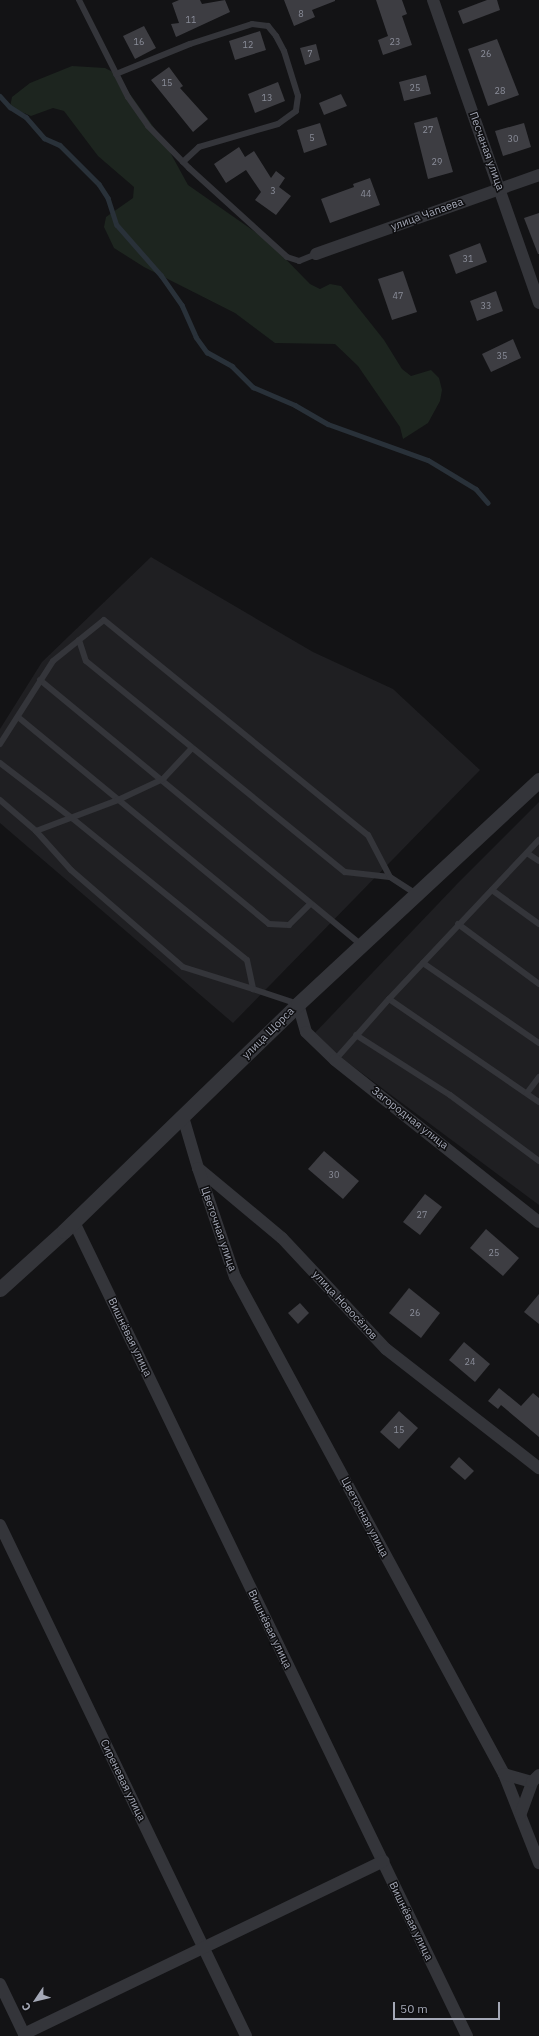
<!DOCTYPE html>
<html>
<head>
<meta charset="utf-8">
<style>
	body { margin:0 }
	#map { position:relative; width:539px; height:2036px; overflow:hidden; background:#131315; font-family:"IBM Plex Sans",sans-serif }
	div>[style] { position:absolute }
	.built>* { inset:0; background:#1f1f22 }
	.green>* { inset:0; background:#1d251f }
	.stream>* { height:4.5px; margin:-2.25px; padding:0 2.25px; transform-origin:2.25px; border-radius:2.25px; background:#293139 }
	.building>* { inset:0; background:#3d3d42 }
	.service>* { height:6px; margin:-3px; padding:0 3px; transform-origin:3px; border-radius:3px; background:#34353a }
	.minor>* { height:12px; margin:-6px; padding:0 6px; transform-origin:6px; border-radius:6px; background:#34353a }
	.tertiary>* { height:15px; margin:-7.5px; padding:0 7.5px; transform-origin:7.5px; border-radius:7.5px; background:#34353a }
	span { translate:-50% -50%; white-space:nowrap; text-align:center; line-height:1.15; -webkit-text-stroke:3px #0e0e10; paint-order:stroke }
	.number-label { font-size:9px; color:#8a8d99 }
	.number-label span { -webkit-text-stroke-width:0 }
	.street-label { font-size:11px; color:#a4a8b6 }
	.north { position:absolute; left:16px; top:1980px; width:40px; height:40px; -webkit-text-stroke:3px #0e0e10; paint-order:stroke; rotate:235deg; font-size:11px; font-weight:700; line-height:16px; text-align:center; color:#a4a8b6 }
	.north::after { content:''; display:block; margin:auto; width:14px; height:18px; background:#a4a8b6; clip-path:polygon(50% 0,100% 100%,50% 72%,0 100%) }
	.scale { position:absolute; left:393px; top:2002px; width:107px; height:18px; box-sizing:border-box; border:2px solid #a4a8b6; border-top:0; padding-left:5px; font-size:12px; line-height:14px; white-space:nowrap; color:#a4a8b6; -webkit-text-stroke:3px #0e0e10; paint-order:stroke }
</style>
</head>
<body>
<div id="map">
	<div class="built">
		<div style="clip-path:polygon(151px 557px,313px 652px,393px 689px,480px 770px,233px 1023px,0 823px,0 729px,42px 662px)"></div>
		<div style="clip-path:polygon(539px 802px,539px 1205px,312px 1036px,458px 883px)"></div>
	</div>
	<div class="green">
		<div style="clip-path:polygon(72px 66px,105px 68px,115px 73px,165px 143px,188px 185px,268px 241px,310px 284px,320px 289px,330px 284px,341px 286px,384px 340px,402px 369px,411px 376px,431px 370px,439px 378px,442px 390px,440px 401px,428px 423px,403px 439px,400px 427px,358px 366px,335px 344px,275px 343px,235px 313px,144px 267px,114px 248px,104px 227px,106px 217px,133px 198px,134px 187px,98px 156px,64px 111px,53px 108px,31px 116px,10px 107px,12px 97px,30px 83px)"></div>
	</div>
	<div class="stream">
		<div style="left:0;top:96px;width:15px;rotate:48deg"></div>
		<div style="left:10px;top:107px;width:19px;rotate:32deg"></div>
		<div style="left:26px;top:117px;width:28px;rotate:49deg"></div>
		<div style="left:44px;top:138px;width:17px;rotate:24deg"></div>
		<div style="left:60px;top:145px;width:55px;rotate:45deg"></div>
		<div style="left:99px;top:184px;width:17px;rotate:57deg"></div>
		<div style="left:108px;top:198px;width:28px;rotate:72deg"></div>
		<div style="left:117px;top:225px;width:67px;rotate:48.7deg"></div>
		<div style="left:161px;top:275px;width:37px;rotate:55deg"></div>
		<div style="left:182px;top:305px;width:35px;rotate:66deg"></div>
		<div style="left:196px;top:337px;width:19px;rotate:54deg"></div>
		<div style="left:207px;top:352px;width:29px;rotate:29deg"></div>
		<div style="left:232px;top:366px;width:30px;rotate:45deg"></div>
		<div style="left:253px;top:387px;width:46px;rotate:23.2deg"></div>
		<div style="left:295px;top:405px;width:38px;rotate:30deg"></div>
		<div style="left:328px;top:424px;width:106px;rotate:19.8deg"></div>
		<div style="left:428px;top:460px;width:56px;rotate:31.1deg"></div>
		<div style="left:476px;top:489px;width:18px;rotate:49deg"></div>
	</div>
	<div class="building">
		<div style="clip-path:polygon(179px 0,200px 0,202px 4px,225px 0,230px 12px,176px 37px,171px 24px,179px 23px,172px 3px)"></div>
		<div style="clip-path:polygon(284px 0,335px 0,335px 1px,312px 10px,315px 17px,294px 26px)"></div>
		<div style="clip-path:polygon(376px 0,402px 0,407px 14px,402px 16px,412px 45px,383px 55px,378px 40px,388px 36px)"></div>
		<div style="clip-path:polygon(487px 0,497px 0,500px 10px,463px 24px,458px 11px)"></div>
		<div style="clip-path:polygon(144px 26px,156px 48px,135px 59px,123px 36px)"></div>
		<div style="clip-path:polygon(260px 31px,266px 50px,235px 60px,229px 41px)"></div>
		<div style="clip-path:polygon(497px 39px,519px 95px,488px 106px,468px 49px)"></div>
		<div style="clip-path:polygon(316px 44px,320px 60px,305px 65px,300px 48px)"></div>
		<div style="clip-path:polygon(169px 67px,183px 86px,180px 88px,208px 119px,193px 132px,151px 80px)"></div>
		<div style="clip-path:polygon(426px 75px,431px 94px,404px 101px,399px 82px)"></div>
		<div style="clip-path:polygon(278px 82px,285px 101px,255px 113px,248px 94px)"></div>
		<div style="clip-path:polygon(341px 94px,347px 106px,324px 115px,319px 103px)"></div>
		<div style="clip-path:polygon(437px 117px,453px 172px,428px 179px,414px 123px)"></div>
		<div style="clip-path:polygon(320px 123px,327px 145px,304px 153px,297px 130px)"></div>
		<div style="clip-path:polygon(524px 123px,531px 147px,503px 156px,495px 131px)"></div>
		<div style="clip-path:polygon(239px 147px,245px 157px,254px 151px,271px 178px,276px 171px,285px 178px,279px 187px,291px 196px,276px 215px,255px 200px,261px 192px,246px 170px,226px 183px,214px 164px)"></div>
		<div style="clip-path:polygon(370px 178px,380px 205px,330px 223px,321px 199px,354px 187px,353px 184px)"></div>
		<div style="clip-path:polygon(539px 213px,539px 254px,538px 254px,524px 218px)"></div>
		<div style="clip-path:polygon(480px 243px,487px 262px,456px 274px,449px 255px)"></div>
		<div style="clip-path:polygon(403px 271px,417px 312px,392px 320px,378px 279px)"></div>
		<div style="clip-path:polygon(496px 291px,503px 311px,477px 321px,470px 301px)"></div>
		<div style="clip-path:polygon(513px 339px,521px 358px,491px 372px,482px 354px)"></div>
		<div style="clip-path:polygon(324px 1151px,359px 1181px,343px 1199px,308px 1169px)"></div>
		<div style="clip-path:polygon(425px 1194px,442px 1207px,420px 1235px,403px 1222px)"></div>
		<div style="clip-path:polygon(486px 1229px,519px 1258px,503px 1276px,470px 1248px)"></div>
		<div style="clip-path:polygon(409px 1288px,440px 1313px,421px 1338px,389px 1313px)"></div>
		<div style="clip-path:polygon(539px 1294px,539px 1324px,524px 1312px)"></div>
		<div style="clip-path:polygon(300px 1303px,309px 1313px,298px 1324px,288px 1313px)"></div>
		<div style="clip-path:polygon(464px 1342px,490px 1364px,475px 1382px,449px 1360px)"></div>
		<div style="clip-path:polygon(499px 1388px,521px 1406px,533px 1393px,539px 1398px,539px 1437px,501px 1405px,498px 1409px,488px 1401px)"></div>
		<div style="clip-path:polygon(399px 1411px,418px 1428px,399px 1449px,380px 1432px)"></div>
		<div style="clip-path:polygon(459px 1457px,474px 1471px,465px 1480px,450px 1467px)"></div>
	</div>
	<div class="service">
		<div style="left:79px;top:0;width:109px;rotate:63.2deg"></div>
		<div style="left:128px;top:97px;width:35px;rotate:55deg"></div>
		<div style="left:148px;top:126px;width:59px;rotate:45.7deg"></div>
		<div style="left:189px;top:168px;width:132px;rotate:42.2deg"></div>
		<div style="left:287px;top:257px;width:13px;rotate:18deg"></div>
		<div style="left:299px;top:261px;width:18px;rotate:-22deg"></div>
		<div style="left:116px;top:74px;width:80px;rotate:-22.1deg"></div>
		<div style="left:190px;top:44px;width:65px;rotate:-17.9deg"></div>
		<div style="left:252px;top:24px;width:16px;rotate:7deg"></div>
		<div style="left:268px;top:26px;width:13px;rotate:51deg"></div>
		<div style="left:276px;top:36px;width:17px;rotate:62deg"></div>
		<div style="left:284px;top:51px;width:47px;rotate:72.7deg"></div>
		<div style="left:298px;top:96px;width:15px;rotate:98deg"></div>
		<div style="left:296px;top:111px;width:22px;rotate:144deg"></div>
		<div style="left:278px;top:124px;width:82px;rotate:163.8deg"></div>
		<div style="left:199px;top:147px;width:22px;rotate:137deg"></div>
		<div style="left:79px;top:640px;width:22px;rotate:72deg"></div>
		<div style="left:86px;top:661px;width:334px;rotate:39.2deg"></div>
		<div style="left:345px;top:872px;width:45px;rotate:6.3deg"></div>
		<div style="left:40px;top:680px;width:416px;rotate:39.5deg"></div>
		<div style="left:18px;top:717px;width:325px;rotate:39.5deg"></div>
		<div style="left:269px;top:924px;width:20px;rotate:3deg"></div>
		<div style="left:289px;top:925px;width:30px;rotate:-45deg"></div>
		<div style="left:0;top:744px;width:98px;rotate:-57.4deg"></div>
		<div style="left:53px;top:661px;width:65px;rotate:-38.8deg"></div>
		<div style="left:104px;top:620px;width:340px;rotate:39.2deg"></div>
		<div style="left:368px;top:835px;width:47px;rotate:62.4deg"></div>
		<div style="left:390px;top:877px;width:31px;rotate:33deg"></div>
		<div style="left:0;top:763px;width:91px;rotate:37.4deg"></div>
		<div style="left:72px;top:818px;width:225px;rotate:39.1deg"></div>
		<div style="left:247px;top:960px;width:30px;rotate:78deg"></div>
		<div style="left:253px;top:989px;width:47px;rotate:18.4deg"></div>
		<div style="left:0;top:800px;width:48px;rotate:40.7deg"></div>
		<div style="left:36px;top:831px;width:52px;rotate:48.1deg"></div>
		<div style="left:71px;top:870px;width:148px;rotate:40.9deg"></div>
		<div style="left:183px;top:967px;width:73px;rotate:17.4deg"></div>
		<div style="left:36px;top:831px;width:88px;rotate:-20.7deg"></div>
		<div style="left:118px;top:800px;width:50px;rotate:-25deg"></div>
		<div style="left:163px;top:779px;width:42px;rotate:-46.9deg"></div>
		<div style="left:527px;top:853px;width:14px;rotate:34deg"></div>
		<div style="left:492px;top:890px;width:58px;rotate:35.9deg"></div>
		<div style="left:458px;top:924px;width:101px;rotate:36.5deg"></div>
		<div style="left:423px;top:963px;width:141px;rotate:34.6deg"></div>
		<div style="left:389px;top:999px;width:182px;rotate:34.5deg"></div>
		<div style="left:356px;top:1035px;width:112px;rotate:32.6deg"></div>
		<div style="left:450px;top:1095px;width:111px;rotate:36.6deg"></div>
		<div style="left:335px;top:1060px;width:81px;rotate:-48.5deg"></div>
		<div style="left:389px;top:999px;width:219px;rotate:-46.7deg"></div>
		<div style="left:527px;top:1093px;width:20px;rotate:-53deg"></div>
	</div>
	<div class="minor">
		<div style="left:433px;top:0;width:321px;rotate:70.7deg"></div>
		<div style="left:316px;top:254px;width:237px;rotate:-19.5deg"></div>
		<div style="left:298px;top:1004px;width:29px;rotate:74deg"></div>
		<div style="left:306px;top:1032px;width:40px;rotate:44deg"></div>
		<div style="left:335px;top:1060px;width:260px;rotate:38.5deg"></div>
		<div style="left:183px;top:1117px;width:53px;rotate:73.6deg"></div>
		<div style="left:198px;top:1168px;width:109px;rotate:39.8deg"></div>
		<div style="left:282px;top:1238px;width:152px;rotate:46.9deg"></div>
		<div style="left:386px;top:1349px;width:194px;rotate:37.9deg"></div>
		<div style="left:198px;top:1168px;width:115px;rotate:71.3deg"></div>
		<div style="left:235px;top:1277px;width:565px;rotate:61.58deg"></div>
		<div style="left:504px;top:1774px;width:96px;rotate:68.5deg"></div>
		<div style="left:74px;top:1222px;width:904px;rotate:64.23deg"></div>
		<div style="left:0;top:1525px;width:567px;rotate:64.29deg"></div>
		<div style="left:504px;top:1774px;width:29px;rotate:16deg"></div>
		<div style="left:521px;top:1813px;width:33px;rotate:-70deg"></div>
		<div style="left:532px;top:1782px;width:10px;rotate:-45deg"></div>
		<div style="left:0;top:1984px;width:58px;rotate:64.3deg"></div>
		<div style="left:24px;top:2034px;width:399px;rotate:-25.7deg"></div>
	</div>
	<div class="tertiary">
		<div style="left:0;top:1289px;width:86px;rotate:-42.2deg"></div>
		<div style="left:64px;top:1231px;width:326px;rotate:-44.1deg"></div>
		<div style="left:298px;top:1004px;width:329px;rotate:-42.9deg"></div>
	</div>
	<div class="number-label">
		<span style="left:301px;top:14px">8</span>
		<span style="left:191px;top:20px">11</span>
		<span style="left:139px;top:42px">16</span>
		<span style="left:395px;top:42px">23</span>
		<span style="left:248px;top:45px">12</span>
		<span style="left:310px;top:54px">7</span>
		<span style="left:486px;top:54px">26</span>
		<span style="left:167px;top:83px">15</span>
		<span style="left:415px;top:88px">25</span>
		<span style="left:500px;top:91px">28</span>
		<span style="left:267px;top:98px">13</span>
		<span style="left:428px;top:130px">27</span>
		<span style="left:312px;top:138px">5</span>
		<span style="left:513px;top:139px">30</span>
		<span style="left:437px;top:162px">29</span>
		<span style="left:273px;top:191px">3</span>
		<span style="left:366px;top:194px">44</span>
		<span style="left:468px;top:259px">31</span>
		<span style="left:398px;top:296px">47</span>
		<span style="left:486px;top:306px">33</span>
		<span style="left:502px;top:356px">35</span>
		<span style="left:334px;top:1175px">30</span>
		<span style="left:422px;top:1215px">27</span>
		<span style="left:494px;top:1253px">25</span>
		<span style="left:415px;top:1313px">26</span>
		<span style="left:470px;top:1362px">24</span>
		<span style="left:399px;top:1430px">15</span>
	</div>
	<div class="street-label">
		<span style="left:487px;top:151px;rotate:70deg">Песчаная улица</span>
		<span style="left:427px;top:214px;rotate:-20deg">улица Чапаева</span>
		<span style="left:268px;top:1033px;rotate:-45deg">улица Щорса</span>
		<span style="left:410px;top:1118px;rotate:38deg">Загородная улица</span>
		<span style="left:219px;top:1229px;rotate:71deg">Цветочная улица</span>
		<span style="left:345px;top:1305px;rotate:47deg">улица Новосёлов</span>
		<span style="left:130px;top:1337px;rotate:64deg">Вишнёвая улица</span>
		<span style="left:365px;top:1517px;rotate:62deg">Цветочная улица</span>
		<span style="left:270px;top:1629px;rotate:64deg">Вишнёвая улица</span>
		<span style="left:123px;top:1780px;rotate:64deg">Сиреневая улица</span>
		<span style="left:411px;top:1921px;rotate:64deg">Вишнёвая улица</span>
	</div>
	<div class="north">С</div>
	<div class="scale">50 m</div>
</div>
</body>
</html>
